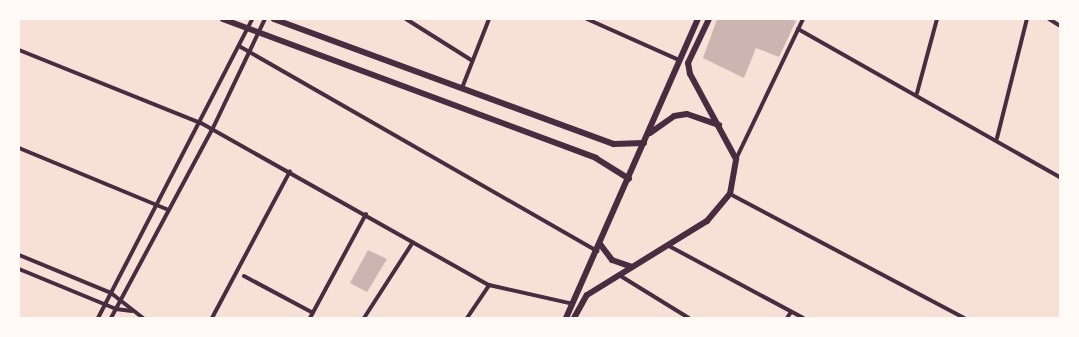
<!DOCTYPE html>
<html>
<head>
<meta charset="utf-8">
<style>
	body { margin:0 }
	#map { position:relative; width:1079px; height:337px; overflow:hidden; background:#f7e1d7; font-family:"Source Sans 3",sans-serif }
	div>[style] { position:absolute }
	.building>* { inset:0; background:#ccb4b1 }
	.minor>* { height:4px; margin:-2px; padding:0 2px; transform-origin:2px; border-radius:2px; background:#4a2c40 }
	.tertiary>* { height:5.5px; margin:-2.75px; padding:0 2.75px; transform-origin:2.75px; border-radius:2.75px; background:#4a2c40 }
	.secondary>* { height:6px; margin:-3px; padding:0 3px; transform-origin:3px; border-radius:3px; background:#4a2c40 }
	span { translate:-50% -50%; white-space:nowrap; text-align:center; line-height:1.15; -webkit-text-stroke:3.5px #fffaf5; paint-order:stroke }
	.frame { position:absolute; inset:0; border:20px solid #fffaf5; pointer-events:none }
</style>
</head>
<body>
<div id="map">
	<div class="building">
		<div style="clip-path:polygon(717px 19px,792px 19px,796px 21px,779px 57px,756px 48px,744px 78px,703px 58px)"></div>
		<div style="clip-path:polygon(368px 250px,387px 259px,367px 292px,350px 283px)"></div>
	</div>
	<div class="minor">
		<div style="left:406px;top:19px;width:77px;rotate:32.2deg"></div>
		<div style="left:587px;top:19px;width:101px;rotate:24deg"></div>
		<div style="left:1049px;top:19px;width:13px;rotate:32deg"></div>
		<div style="left:798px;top:29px;width:301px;rotate:29.5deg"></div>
		<div style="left:239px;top:46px;width:413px;rotate:29.8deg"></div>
		<div style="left:19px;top:50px;width:196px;rotate:21.9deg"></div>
		<div style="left:201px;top:123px;width:330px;rotate:29.4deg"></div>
		<div style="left:489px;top:285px;width:86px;rotate:12.7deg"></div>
		<div style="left:462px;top:88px;width:74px;rotate:-68.6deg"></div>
		<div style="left:917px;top:93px;width:77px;rotate:-74.9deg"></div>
		<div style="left:997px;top:138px;width:123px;rotate:-75.9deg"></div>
		<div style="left:19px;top:148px;width:162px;rotate:22.5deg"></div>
		<div style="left:736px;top:159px;width:155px;rotate:-64.4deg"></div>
		<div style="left:730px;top:194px;width:265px;rotate:27.9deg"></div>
		<div style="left:669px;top:246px;width:152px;rotate:28.2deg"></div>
		<div style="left:19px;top:255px;width:100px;rotate:22.4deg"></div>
		<div style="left:111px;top:293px;width:41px;rotate:38deg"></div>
		<div style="left:19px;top:269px;width:105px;rotate:22.4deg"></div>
		<div style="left:116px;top:309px;width:16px;rotate:7deg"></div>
		<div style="left:619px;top:275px;width:82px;rotate:31.6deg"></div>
		<div style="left:244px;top:276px;width:78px;rotate:28.2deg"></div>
		<div style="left:98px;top:318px;width:336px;rotate:-62.7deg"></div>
		<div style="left:111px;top:318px;width:213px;rotate:-61.8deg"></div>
		<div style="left:212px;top:130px;width:123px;rotate:-64.5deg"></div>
		<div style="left:212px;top:318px;width:166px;rotate:-62deg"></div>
		<div style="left:310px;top:318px;width:118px;rotate:-61.7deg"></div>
		<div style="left:364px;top:318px;width:90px;rotate:-57.2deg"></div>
		<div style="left:467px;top:318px;width:40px;rotate:-56deg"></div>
		<div style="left:787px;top:318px;width:7px;rotate:-56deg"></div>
	</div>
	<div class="tertiary">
		<div style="left:223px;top:19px;width:398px;rotate:20.4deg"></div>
		<div style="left:596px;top:158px;width:39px;rotate:32deg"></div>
		<div style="left:274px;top:19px;width:362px;rotate:20.2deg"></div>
		<div style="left:614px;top:144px;width:30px;rotate:-2deg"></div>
	</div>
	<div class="secondary">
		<div style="left:650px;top:133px;width:29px;rotate:-35deg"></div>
		<div style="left:674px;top:116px;width:13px;rotate:-9deg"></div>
		<div style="left:687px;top:114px;width:34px;rotate:19deg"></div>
		<div style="left:600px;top:244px;width:20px;rotate:53deg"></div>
		<div style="left:612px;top:260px;width:21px;rotate:19deg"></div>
		<div style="left:566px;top:318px;width:327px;rotate:-66.2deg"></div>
		<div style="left:574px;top:318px;width:26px;rotate:-61deg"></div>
		<div style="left:587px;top:295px;width:141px;rotate:-31.7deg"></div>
		<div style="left:707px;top:221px;width:35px;rotate:-50deg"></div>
		<div style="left:730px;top:194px;width:36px;rotate:-80deg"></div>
		<div style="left:736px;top:159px;width:97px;rotate:-118.4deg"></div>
		<div style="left:690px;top:74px;width:11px;rotate:-100deg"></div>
		<div style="left:688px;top:63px;width:49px;rotate:-64.5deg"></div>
	</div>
	<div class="frame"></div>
</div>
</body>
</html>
